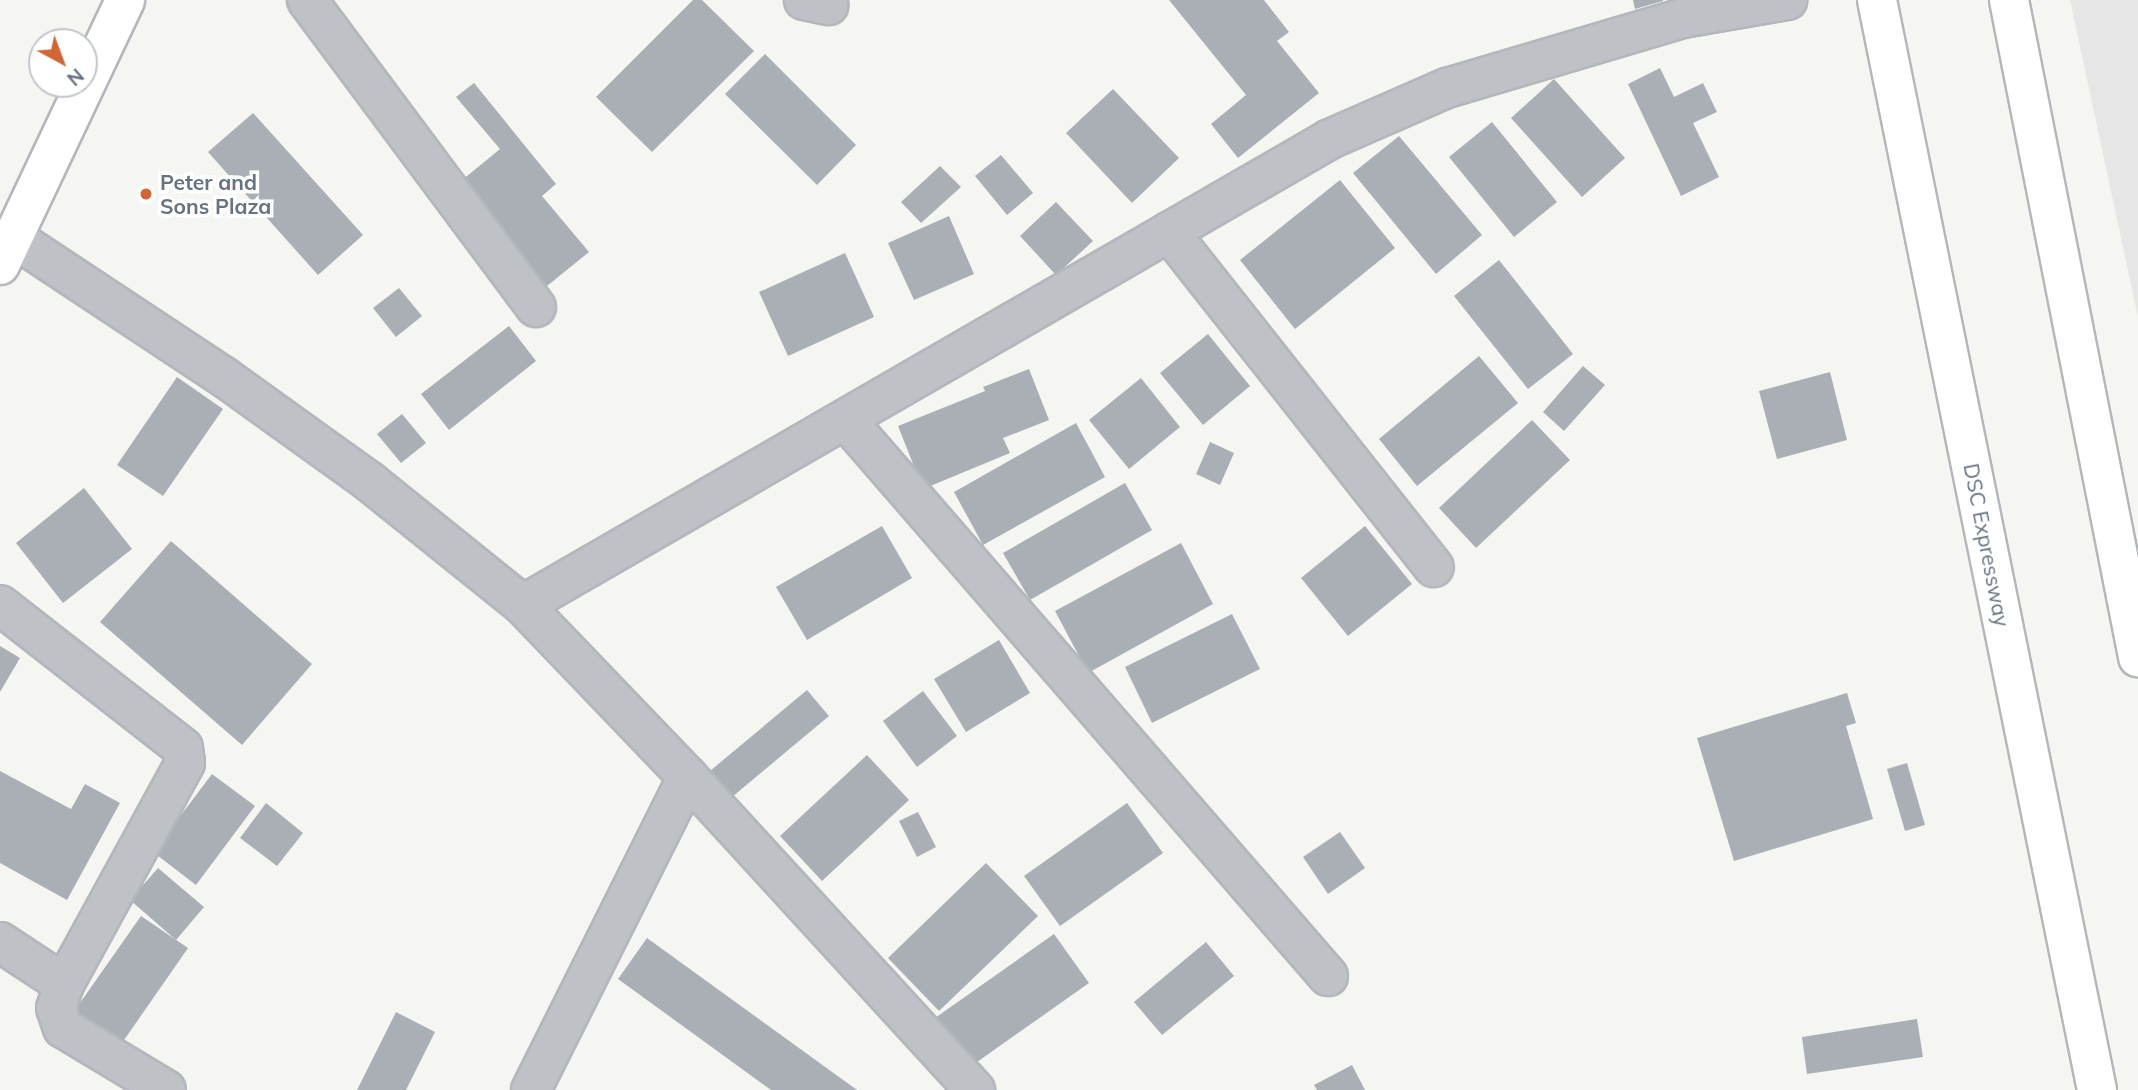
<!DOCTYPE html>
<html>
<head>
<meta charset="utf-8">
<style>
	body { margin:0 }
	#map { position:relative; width:2138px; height:1090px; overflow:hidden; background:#f5f5f2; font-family:Mulish,sans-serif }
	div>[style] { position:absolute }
	.built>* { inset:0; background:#e5e6e5 }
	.building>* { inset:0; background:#aaafb5 }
	.roads { filter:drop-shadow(2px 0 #b3b7bb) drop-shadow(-2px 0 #b3b7bb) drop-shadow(0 2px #b3b7bb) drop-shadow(0 -2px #b3b7bb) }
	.street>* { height:38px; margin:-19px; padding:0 19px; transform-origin:19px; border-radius:19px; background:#bec1c5 }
	.secondary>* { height:38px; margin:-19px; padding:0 19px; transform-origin:19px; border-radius:19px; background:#fff }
	.primary>* { height:38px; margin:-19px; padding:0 19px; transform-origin:19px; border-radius:19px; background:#fff }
	.dots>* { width:19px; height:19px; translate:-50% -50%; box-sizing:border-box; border:4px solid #fff; border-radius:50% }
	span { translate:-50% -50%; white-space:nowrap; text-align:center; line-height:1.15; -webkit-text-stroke:7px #fff; paint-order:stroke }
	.poi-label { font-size:21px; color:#677380; font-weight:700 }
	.left { translate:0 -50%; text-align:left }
	.street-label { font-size:21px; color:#677380 }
	.north { position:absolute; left:28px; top:28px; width:70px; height:70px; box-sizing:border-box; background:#fff; border:2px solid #c2c7cc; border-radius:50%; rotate:139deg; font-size:19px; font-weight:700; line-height:28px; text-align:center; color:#677380 }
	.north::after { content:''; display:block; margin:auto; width:24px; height:32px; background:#d26535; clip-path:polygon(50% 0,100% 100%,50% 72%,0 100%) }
</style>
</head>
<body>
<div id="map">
	<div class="built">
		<div style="clip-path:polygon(2070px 0,2138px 0,2138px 317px)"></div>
	</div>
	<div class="building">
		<div style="clip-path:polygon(693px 0,702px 0,754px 51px,652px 152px,596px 97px)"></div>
		<div style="clip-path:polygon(1169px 0,1264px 0,1289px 32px,1277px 41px,1319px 93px,1238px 158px,1211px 124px,1246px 95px)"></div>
		<div style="clip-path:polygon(1633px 0,1663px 0,1663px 1px,1635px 9px)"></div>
		<div style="clip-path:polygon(765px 54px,856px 145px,817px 185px,725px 94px)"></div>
		<div style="clip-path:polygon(1660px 68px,1674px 97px,1703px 83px,1717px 112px,1693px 123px,1719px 177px,1681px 196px,1628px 84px)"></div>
		<div style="clip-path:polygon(1554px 79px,1625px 158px,1582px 197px,1511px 118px)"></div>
		<div style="clip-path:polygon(474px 83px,556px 184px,542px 196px,589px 252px,547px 286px,461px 181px,500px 149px,456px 97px)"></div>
		<div style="clip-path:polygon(1113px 89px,1179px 158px,1132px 203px,1066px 133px)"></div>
		<div style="clip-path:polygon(253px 113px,363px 235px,318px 275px,208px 152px)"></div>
		<div style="clip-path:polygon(1492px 122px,1557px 202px,1514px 237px,1449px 157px)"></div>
		<div style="clip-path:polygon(1399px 136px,1482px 235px,1436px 274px,1353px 173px)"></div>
		<div style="clip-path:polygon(1001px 155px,1033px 193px,1007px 215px,975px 176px)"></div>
		<div style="clip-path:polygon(940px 166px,961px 187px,921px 223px,901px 202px)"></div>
		<div style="clip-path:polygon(1340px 180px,1395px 248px,1295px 329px,1240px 260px)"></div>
		<div style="clip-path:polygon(1056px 202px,1093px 241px,1056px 275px,1020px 236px)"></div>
		<div style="clip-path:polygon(949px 216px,974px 274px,914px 300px,888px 243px)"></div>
		<div style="clip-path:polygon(845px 253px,874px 317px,788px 356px,759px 292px)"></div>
		<div style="clip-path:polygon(1499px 260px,1573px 354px,1528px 389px,1454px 296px)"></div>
		<div style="clip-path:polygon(399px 288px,422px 316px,396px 337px,373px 308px)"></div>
		<div style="clip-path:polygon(509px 326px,536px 361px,449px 430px,421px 394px)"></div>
		<div style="clip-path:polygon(1208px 334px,1250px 386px,1203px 425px,1160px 373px)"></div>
		<div style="clip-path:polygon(1479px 356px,1518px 403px,1417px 486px,1379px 439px)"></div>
		<div style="clip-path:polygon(1583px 366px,1605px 385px,1564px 431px,1543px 412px)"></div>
		<div style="clip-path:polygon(1029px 369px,1049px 420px,1003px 438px,1010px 453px,923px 489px,898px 426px,985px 391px,983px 387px)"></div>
		<div style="clip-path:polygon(1830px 372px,1847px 440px,1777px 459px,1759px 391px)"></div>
		<div style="clip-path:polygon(177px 377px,223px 409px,163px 496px,117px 465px)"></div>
		<div style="clip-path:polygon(1141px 378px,1180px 427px,1129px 469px,1089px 420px)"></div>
		<div style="clip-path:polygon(402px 414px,426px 443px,401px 463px,377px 434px)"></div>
		<div style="clip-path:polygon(1532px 420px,1570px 460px,1476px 548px,1439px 508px)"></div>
		<div style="clip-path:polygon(1076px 423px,1105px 477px,983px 545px,954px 492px)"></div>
		<div style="clip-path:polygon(1210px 442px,1234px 453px,1220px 485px,1196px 474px)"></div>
		<div style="clip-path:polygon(1125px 483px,1152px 530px,1030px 600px,1003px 553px)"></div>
		<div style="clip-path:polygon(84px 488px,132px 549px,63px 603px,16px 543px)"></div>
		<div style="clip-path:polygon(882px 526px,912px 578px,807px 640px,776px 587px)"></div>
		<div style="clip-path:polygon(1365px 526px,1412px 584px,1348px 636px,1301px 578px)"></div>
		<div style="clip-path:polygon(171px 541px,312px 664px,242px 745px,100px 622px)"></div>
		<div style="clip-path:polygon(1181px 543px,1213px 604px,1088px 673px,1055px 611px)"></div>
		<div style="clip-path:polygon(1232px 614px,1260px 669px,1152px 723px,1125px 667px)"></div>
		<div style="clip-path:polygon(999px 640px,1030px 693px,966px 732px,934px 679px)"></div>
		<div style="clip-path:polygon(0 646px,20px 658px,0 692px)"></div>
		<div style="clip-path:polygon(807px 690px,829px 716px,732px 797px,710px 771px)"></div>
		<div style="clip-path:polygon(923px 691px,957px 736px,917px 767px,883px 721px)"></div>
		<div style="clip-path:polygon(1847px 693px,1856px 723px,1846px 726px,1873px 819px,1734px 861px,1697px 738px)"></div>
		<div style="clip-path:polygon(867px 755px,909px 800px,822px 881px,780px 836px)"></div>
		<div style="clip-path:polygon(1907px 763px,1925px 825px,1905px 831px,1887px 769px)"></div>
		<div style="clip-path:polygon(0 771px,71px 809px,85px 784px,120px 803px,67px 900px,0 863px)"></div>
		<div style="clip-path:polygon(212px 774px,255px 806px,196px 885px,153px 852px)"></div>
		<div style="clip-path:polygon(266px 803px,303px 833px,277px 866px,240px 838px)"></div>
		<div style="clip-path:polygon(1127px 803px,1163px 853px,1060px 926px,1024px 876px)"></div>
		<div style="clip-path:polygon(918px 812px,936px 847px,917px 857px,899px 821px)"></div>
		<div style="clip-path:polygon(1340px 832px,1365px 868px,1328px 894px,1303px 857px)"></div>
		<div style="clip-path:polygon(986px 863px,1038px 916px,939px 1011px,888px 958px)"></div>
		<div style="clip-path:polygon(158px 868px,204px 907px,176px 940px,130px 900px)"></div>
		<div style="clip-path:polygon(141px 916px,188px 948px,122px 1043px,75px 1010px)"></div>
		<div style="clip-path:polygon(1054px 934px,1089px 983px,970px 1067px,935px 1018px)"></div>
		<div style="clip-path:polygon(647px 938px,857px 1090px,771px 1090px,618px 979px)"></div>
		<div style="clip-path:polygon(1206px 942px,1234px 976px,1162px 1035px,1134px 1002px)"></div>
		<div style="clip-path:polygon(396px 1012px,435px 1032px,406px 1090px,357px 1090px)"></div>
		<div style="clip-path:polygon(1917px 1019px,1923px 1057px,1807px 1074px,1802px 1037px)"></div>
		<div style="clip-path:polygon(1352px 1065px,1365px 1090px,1317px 1090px,1314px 1085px)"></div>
	</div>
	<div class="roads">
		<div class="street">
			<div style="left:307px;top:0;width:383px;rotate:53.3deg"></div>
			<div style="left:804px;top:0;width:25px;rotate:12deg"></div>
			<div style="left:1169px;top:232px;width:427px;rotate:51.7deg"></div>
			<div style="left:14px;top:238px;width:252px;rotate:33.5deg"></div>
			<div style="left:224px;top:377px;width:180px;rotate:35.7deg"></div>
			<div style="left:370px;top:482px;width:196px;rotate:38.8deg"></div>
			<div style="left:523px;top:605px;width:238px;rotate:46.2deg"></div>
			<div style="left:688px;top:777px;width:425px;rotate:47.5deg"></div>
			<div style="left:846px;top:420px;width:736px;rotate:49.08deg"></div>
			<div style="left:0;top:605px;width:232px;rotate:38deg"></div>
			<div style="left:183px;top:748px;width:15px;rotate:82deg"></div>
			<div style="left:185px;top:763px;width:252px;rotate:118.7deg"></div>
			<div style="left:64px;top:984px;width:25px;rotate:108deg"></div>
			<div style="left:56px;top:1008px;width:21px;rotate:71deg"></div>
			<div style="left:63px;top:1028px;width:120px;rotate:31deg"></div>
			<div style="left:523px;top:605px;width:932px;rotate:-30deg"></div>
			<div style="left:1330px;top:139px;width:128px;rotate:-23.6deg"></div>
			<div style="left:1447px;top:88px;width:246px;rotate:-16.5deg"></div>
			<div style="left:1683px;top:18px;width:106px;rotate:-9.8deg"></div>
			<div style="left:0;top:942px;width:77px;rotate:33.3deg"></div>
			<div style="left:531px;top:1090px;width:350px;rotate:-63.4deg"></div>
		</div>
		<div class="secondary">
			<div style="left:0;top:265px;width:293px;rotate:-64.7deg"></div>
		</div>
		<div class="primary">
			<div style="left:1877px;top:0;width:1112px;rotate:78.59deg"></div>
			<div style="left:2009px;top:0;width:670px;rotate:78.89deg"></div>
		</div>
	</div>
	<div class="dots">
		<div style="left:146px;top:194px;background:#d26535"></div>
	</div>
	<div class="poi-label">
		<span class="left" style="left:160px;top:194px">Peter and<br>Sons Plaza</span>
	</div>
	<div class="street-label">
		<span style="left:1987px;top:545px;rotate:79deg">DSC Expressway</span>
	</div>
	<div class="north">N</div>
</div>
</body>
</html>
